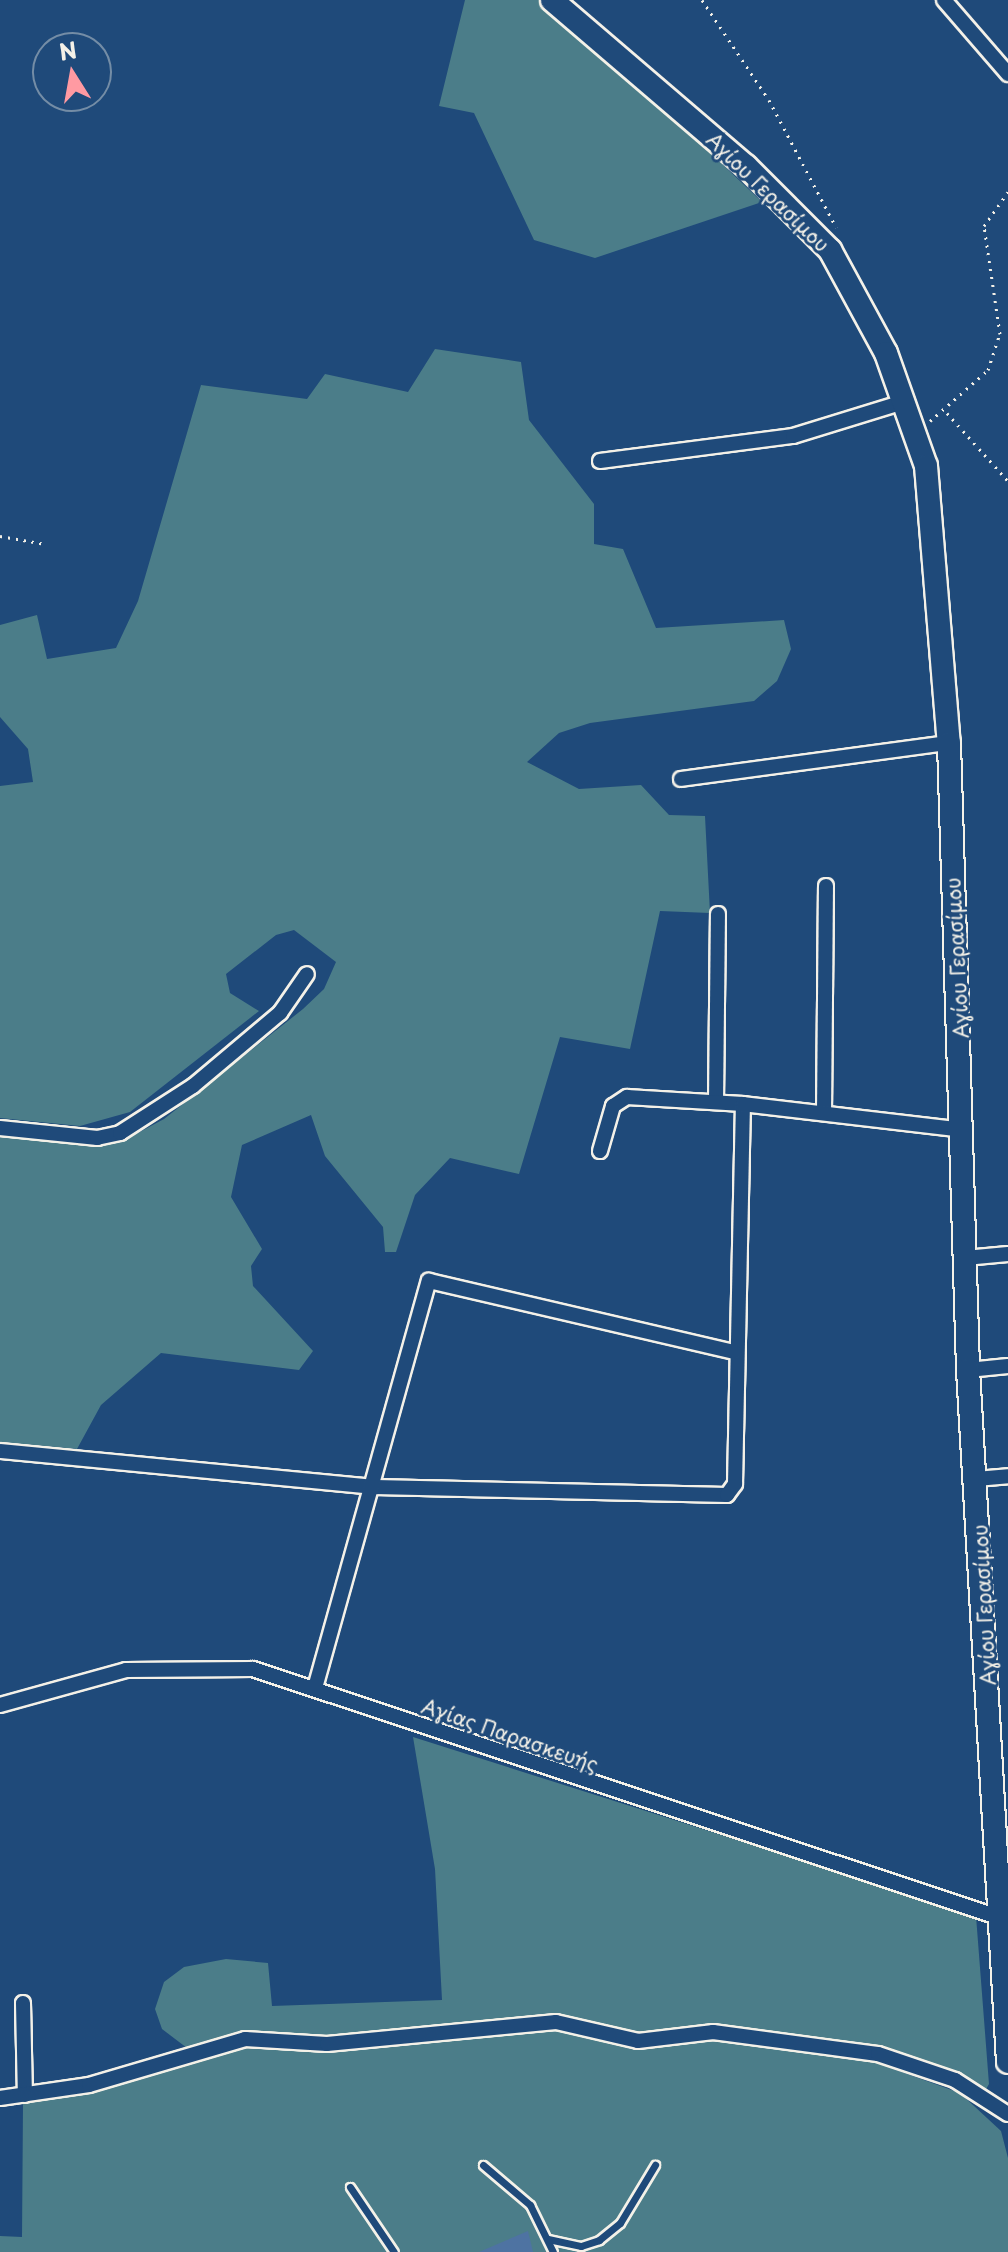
<!DOCTYPE html>
<html>
<head>
<meta charset="utf-8">
<style>
	body { margin:0 }
	#map { position:relative; width:1008px; height:2252px; overflow:hidden; background:#1f4a7a; font-family:"Playpen Sans",sans-serif }
	div>[style] { position:absolute }
	.green>* { inset:0; background:#4b7d89 }
	.building>* { inset:0; background:#4e73a2 }
	.path>* { height:3px; margin-top:-1.5px; transform-origin:0; background:repeating-linear-gradient(90deg,#f4f1e8 0 2px,transparent 0 8px) }
	.roads { filter:drop-shadow(2px 0 #f4f1e8) drop-shadow(-2px 0 #f4f1e8) drop-shadow(0 2px #f4f1e8) drop-shadow(0 -2px #f4f1e8) }
	.lane>* { height:7px; margin:-3.5px; padding:0 3.5px; transform-origin:3.5px; border-radius:3.5px; background:#1f4a7a }
	.street>* { height:14px; margin:-7px; padding:0 7px; transform-origin:7px; border-radius:7px; background:#1f4a7a }
	.secondary>* { height:22px; margin:-11px; padding:0 11px; transform-origin:11px; border-radius:11px; background:#1f4a7a }
	span { translate:-50% -50%; white-space:nowrap; text-align:center; line-height:1.15; -webkit-text-stroke:6px #1f4a7a; paint-order:stroke }
	.street-label { font-size:20px; color:#f4f1e8 }
	.north { position:absolute; left:32px; top:32px; width:80px; height:80px; box-sizing:border-box; background:#1f4a7a; border:2px solid #748da6; border-radius:50%; rotate:349deg; font-size:22px; font-weight:700; line-height:32px; text-align:center; color:#f4f1e8 }
	.north::after { content:''; display:block; margin:auto; width:28px; height:36px; background:#ff9aa2; clip-path:polygon(50% 0,100% 100%,50% 72%,0 100%) }
</style>
</head>
<body>
<div id="map">
	<div class="green">
		<div style="clip-path:polygon(465px 0,540px 0,571px 20px,762px 202px,595px 258px,534px 240px,474px 113px,439px 106px)"></div>
		<div style="clip-path:polygon(435px 349px,521px 362px,529px 420px,594px 504px,594px 544px,623px 549px,656px 628px,784px 620px,791px 649px,777px 681px,754px 701px,590px 723px,559px 733px,527px 762px,579px 789px,641px 785px,669px 815px,705px 816px,710px 913px,660px 911px,630px 1049px,560px 1037px,519px 1174px,450px 1158px,415px 1195px,396px 1252px,385px 1252px,383px 1227px,325px 1156px,311px 1115px,242px 1145px,231px 1197px,262px 1249px,251px 1266px,253px 1286px,313px 1351px,299px 1370px,161px 1353px,101px 1405px,77px 1449px,0 1442px,0 1134px,119px 1143px,164px 1119px,303px 1009px,324px 989px,336px 962px,294px 930px,276px 935px,226px 974px,230px 993px,259px 1011px,130px 1112px,80px 1126px,0 1118px,0 786px,33px 782px,28px 749px,0 717px,0 625px,37px 615px,47px 659px,116px 648px,138px 601px,201px 385px,307px 399px,325px 374px,408px 392px)"></div>
		<div style="clip-path:polygon(413px 1737px,976px 1916px,989px 2084px,985px 2091px,874px 2045px,706px 2028px,636px 2032px,551px 2018px,323px 2039px,237px 2034px,187px 2048px,162px 2029px,155px 2009px,164px 1982px,184px 1967px,226px 1959px,268px 1963px,272px 2006px,442px 2000px,435px 1869px)"></div>
		<div style="clip-path:polygon(537px 2028px,714px 2039px,874px 2062px,960px 2093px,1001px 2131px,1008px 2158px,1008px 2252px,0 2252px,0 2236px,22px 2237px,23px 2103px,249px 2044px,318px 2052px)"></div>
	</div>
	<div class="building">
		<div style="clip-path:polygon(528px 2231px,533px 2252px,479px 2252px)"></div>
	</div>
	<div class="path">
		<div style="left:702px;top:0;width:120px;rotate:56.2deg"></div>
		<div style="left:769px;top:100px;width:144px;rotate:62.2deg"></div>
		<div style="left:947px;top:413px;width:91px;rotate:48.1deg"></div>
		<div style="left:930px;top:421px;width:77px;rotate:-41.3deg"></div>
		<div style="left:988px;top:370px;width:38px;rotate:-72deg"></div>
		<div style="left:1000px;top:334px;width:109px;rotate:-98.4deg"></div>
		<div style="left:984px;top:226px;width:42px;rotate:-54.8deg"></div>
		<div style="left:0;top:536px;width:46px;rotate:10.1deg"></div>
	</div>
	<div class="roads">
		<div class="lane">
			<div style="left:483px;top:2165px;width:62px;rotate:40.4deg"></div>
			<div style="left:530px;top:2205px;width:52px;rotate:63.9deg"></div>
			<div style="left:350px;top:2187px;width:78px;rotate:55.9deg"></div>
			<div style="left:548px;top:2239px;width:34px;rotate:12deg"></div>
			<div style="left:581px;top:2246px;width:19px;rotate:-18deg"></div>
			<div style="left:599px;top:2240px;width:27px;rotate:-39deg"></div>
			<div style="left:620px;top:2223px;width:68px;rotate:-58.9deg"></div>
		</div>
		<div class="street">
			<div style="left:944px;top:0;width:98px;rotate:49.1deg"></div>
			<div style="left:600px;top:461px;width:195px;rotate:-7.4deg"></div>
			<div style="left:793px;top:436px;width:119px;rotate:-17.1deg"></div>
			<div style="left:681px;top:779px;width:270px;rotate:-7.7deg"></div>
			<div style="left:716px;top:1102px;width:188px;rotate:-89.4deg"></div>
			<div style="left:824px;top:1113px;width:227px;rotate:-89.5deg"></div>
			<div style="left:0;top:1128px;width:98px;rotate:5.9deg"></div>
			<div style="left:97px;top:1138px;width:24px;rotate:-12deg"></div>
			<div style="left:120px;top:1133px;width:87px;rotate:-32.8deg"></div>
			<div style="left:193px;top:1086px;width:114px;rotate:-40deg"></div>
			<div style="left:280px;top:1013px;width:47px;rotate:-55.3deg"></div>
			<div style="left:600px;top:1151px;width:47px;rotate:-73.9deg"></div>
			<div style="left:613px;top:1106px;width:17px;rotate:-33deg"></div>
			<div style="left:627px;top:1097px;width:116px;rotate:3.5deg"></div>
			<div style="left:965px;top:1258px;width:43px;rotate:-5.3deg"></div>
			<div style="left:968px;top:1370px;width:40px;rotate:-5.7deg"></div>
			<div style="left:0;top:1451px;width:377px;rotate:5.5deg"></div>
			<div style="left:375px;top:1487px;width:352px;rotate:1.3deg"></div>
			<div style="left:727px;top:1495px;width:14px;rotate:-54deg"></div>
			<div style="left:735px;top:1484px;width:380px;rotate:-88.8deg"></div>
			<div style="left:743px;top:1104px;width:222px;rotate:6.7deg"></div>
			<div style="left:976px;top:1479px;width:32px;rotate:-5deg"></div>
			<div style="left:315px;top:1688px;width:423px;rotate:-74.4deg"></div>
			<div style="left:429px;top:1281px;width:314px;rotate:13.1deg"></div>
			<div style="left:0;top:1705px;width:131px;rotate:-15.5deg"></div>
			<div style="left:126px;top:1670px;width:127px;rotate:-0.5deg"></div>
			<div style="left:253px;top:1669px;width:788px;rotate:18.41deg"></div>
			<div style="left:23px;top:2003px;width:92px;rotate:88.8deg"></div>
			<div style="left:0;top:2098px;width:90px;rotate:-8.3deg"></div>
			<div style="left:89px;top:2085px;width:163px;rotate:-16.4deg"></div>
			<div style="left:245px;top:2039px;width:82px;rotate:3.5deg"></div>
			<div style="left:327px;top:2044px;width:230px;rotate:-5.5deg"></div>
			<div style="left:556px;top:2022px;width:84px;rotate:13deg"></div>
			<div style="left:638px;top:2041px;width:76px;rotate:-6.8deg"></div>
			<div style="left:713px;top:2032px;width:166px;rotate:7.6deg"></div>
			<div style="left:878px;top:2054px;width:81px;rotate:18.7deg"></div>
			<div style="left:955px;top:2080px;width:63px;rotate:32.7deg"></div>
		</div>
		<div class="secondary">
			<div style="left:552px;top:0;width:255px;rotate:40.6deg"></div>
			<div style="left:746px;top:166px;width:119px;rotate:45deg"></div>
			<div style="left:830px;top:250px;width:117px;rotate:61.5deg"></div>
			<div style="left:886px;top:353px;width:120px;rotate:70.5deg"></div>
			<div style="left:926px;top:466px;width:278px;rotate:85.3deg"></div>
			<div style="left:949px;top:743px;width:627px;rotate:88.26deg"></div>
			<div style="left:968px;top:1370px;width:693px;rotate:86.69deg"></div>
		</div>
	</div>
	<div class="street-label">
		<span style="left:768px;top:192px;rotate:44deg">Αγίου Γερασίμου</span>
		<span style="left:957px;top:958px;rotate:-93deg">Αγίου Γερασίμου</span>
		<span style="left:984px;top:1605px;rotate:-93deg">Αγίου Γερασίμου</span>
		<span style="left:510px;top:1735px;rotate:19deg">Αγίας Παρασκευής</span>
	</div>
	<div class="north">N</div>
</div>
</body>
</html>
